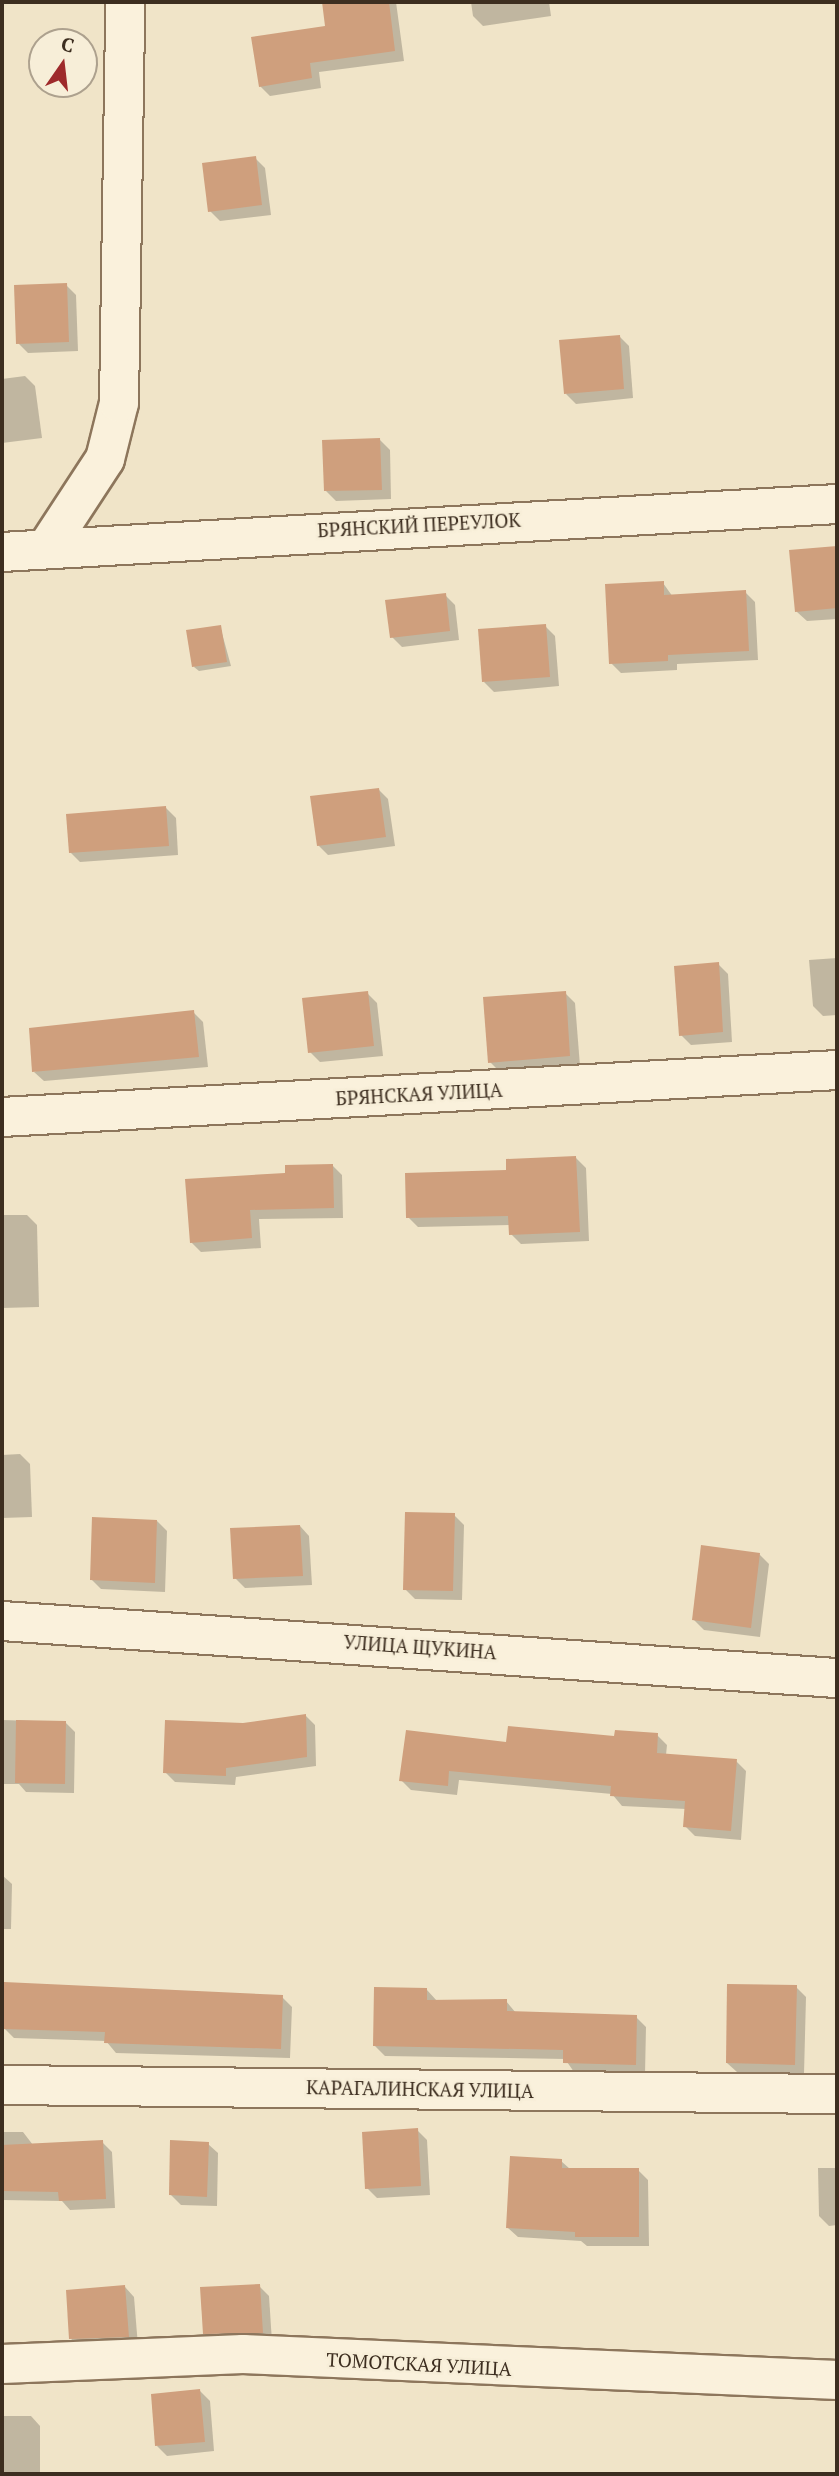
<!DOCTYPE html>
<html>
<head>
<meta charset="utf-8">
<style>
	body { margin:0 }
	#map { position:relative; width:839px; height:2476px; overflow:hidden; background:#f0e4c8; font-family:"PT Serif",serif }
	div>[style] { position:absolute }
	.shadow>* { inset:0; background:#0003 }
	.building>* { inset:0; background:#cf9f7d }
	.roads { filter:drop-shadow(2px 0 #8d765c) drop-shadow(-2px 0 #8d765c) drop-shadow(0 2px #8d765c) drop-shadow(0 -2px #8d765c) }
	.minor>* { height:38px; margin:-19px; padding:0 19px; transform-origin:19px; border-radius:19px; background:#faf1dc }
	span { translate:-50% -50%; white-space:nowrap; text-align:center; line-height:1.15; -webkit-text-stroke:5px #f7eed8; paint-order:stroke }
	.street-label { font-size:19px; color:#3d2e20 }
	.frame { position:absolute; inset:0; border:4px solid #3d2e20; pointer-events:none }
	.north { position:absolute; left:28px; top:28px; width:70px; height:70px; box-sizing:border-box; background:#f7eed8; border:2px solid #ada18e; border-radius:50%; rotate:14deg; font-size:19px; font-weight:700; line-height:28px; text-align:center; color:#3d2e20 }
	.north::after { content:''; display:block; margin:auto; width:24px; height:32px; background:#9e2a2b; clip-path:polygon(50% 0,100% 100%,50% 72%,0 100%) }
</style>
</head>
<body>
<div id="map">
	<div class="shadow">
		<div style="clip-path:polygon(323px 2px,396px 2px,404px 61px,319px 72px,321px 88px,270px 96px,260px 86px,327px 27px)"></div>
		<div style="clip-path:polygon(471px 2px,549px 2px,551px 16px,483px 26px,473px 16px)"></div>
		<div style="clip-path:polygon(255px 158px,265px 168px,271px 215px,220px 221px,210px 211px)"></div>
		<div style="clip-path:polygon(66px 285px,76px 295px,78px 351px,28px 353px,18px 343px)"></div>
		<div style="clip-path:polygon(619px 336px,629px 346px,633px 398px,576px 404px,566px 394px)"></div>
		<div style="clip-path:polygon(25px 376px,35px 386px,42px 438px,2px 443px,2px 379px)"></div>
		<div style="clip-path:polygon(380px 440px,390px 450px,391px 499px,336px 501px,326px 491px)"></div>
		<div style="clip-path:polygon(837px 547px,837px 619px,807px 621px,797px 612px,791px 552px)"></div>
		<div style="clip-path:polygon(663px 583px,673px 597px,745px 592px,755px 602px,758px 660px,677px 664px,677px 670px,621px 673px,611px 663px)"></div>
		<div style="clip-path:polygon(445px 595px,455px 605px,459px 640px,402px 647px,392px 637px)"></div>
		<div style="clip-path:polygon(220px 626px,231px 666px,199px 671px,194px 667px)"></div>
		<div style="clip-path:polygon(545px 626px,555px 636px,559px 686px,494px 692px,484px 682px)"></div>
		<div style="clip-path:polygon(379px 790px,388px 799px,395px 846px,328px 855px,318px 845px)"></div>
		<div style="clip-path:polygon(166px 808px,176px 818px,178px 855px,80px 862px,70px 852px)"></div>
		<div style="clip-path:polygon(837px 958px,837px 1015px,823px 1016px,813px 1006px,809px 960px)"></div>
		<div style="clip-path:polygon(718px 964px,728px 974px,732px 1042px,691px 1045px,681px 1035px)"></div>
		<div style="clip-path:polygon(367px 993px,377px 1003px,383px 1056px,320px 1062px,310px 1052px)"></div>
		<div style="clip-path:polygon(565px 993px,575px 1003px,580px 1066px,500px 1072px,490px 1062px)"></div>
		<div style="clip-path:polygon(193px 1012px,203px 1022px,208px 1067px,44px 1081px,34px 1072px)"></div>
		<div style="clip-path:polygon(576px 1158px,586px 1168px,589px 1241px,521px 1244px,511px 1234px,510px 1225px,418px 1227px,408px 1217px,508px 1172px)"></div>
		<div style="clip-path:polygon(332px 1165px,342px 1175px,343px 1218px,259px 1219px,261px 1248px,201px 1252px,191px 1242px,287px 1174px)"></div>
		<div style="clip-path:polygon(2px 1215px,27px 1215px,37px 1225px,39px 1307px,2px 1308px)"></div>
		<div style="clip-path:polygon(20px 1454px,30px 1464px,32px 1517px,2px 1518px,2px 1455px)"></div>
		<div style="clip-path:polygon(454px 1515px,464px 1525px,462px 1600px,415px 1599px,405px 1589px)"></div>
		<div style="clip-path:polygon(157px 1521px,167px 1531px,165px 1592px,101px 1589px,91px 1579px)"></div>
		<div style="clip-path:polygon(300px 1526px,309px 1536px,312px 1585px,245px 1588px,235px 1578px)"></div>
		<div style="clip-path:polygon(759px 1554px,769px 1564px,760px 1637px,704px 1630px,694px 1620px)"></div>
		<div style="clip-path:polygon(305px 1715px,315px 1725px,316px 1766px,236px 1777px,235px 1785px,175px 1782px,165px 1772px,243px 1725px)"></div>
		<div style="clip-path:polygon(2px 1720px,65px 1722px,75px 1732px,74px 1793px,26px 1792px,19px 1784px,2px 1784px)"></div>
		<div style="clip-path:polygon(657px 1735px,667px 1745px,666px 1755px,736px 1761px,746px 1771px,741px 1840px,695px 1836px,685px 1826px,686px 1809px,622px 1806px,612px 1794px,459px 1780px,457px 1795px,411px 1790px,401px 1780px,508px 1744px)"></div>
		<div style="clip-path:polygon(2px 1875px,12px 1884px,11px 1929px,2px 1929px)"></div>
		<div style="clip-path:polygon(796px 1987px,806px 1997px,804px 2074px,737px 2072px,727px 2063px)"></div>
		<div style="clip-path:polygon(427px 1990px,437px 2001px,506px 2001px,516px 2013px,636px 2017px,646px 2027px,645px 2075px,574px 2072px,565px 2059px,385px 2056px,375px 2046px)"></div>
		<div style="clip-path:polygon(282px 1997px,292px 2007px,290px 2058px,116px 2053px,106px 2041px,14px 2038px,4px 2028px)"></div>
		<div style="clip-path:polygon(417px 2130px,427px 2140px,430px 2195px,377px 2198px,367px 2188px)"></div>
		<div style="clip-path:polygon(2px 2132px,23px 2132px,33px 2145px,102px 2142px,112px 2152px,115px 2208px,70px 2210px,62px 2201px,2px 2200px)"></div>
		<div style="clip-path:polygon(208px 2144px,218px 2153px,217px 2206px,181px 2205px,171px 2195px)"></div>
		<div style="clip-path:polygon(561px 2161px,570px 2169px,638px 2170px,648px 2180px,649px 2246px,587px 2246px,581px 2241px,518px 2237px,508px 2228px)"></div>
		<div style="clip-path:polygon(818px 2168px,837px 2168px,837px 2225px,829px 2226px,819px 2216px)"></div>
		<div style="clip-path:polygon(259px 2286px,269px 2296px,272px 2342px,214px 2343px,204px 2333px)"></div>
		<div style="clip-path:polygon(125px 2287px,134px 2297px,138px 2346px,81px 2348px,71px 2339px)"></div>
		<div style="clip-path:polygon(200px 2391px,210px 2401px,214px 2451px,167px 2456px,157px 2446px)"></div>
		<div style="clip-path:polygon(2px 2416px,31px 2416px,40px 2426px,40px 2474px,2px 2474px)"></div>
	</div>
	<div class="building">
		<div style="clip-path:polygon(322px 2px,389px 2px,395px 51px,310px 63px,312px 78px,259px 87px,251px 37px,325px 26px)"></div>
		<div style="clip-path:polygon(256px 156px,262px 205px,208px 212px,202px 163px)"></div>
		<div style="clip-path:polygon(67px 283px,69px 342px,16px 344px,14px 285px)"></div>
		<div style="clip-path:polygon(620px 335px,624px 389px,564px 394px,559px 340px)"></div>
		<div style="clip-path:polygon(380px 438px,382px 490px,324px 491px,322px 440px)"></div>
		<div style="clip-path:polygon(837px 546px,837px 608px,795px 612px,789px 550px)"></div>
		<div style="clip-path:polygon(664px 581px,664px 595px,746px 590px,749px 651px,668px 655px,668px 661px,609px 664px,605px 584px)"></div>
		<div style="clip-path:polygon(446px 593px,450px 631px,390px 638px,385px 600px)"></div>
		<div style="clip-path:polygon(546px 624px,550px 677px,482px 682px,478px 629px)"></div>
		<div style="clip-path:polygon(221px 625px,227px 662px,192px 667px,186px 630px)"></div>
		<div style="clip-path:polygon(379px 788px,386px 837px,317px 846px,310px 796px)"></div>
		<div style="clip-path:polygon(166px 806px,169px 846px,69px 853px,66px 814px)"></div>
		<div style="clip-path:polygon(719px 962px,723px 1032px,679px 1036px,674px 966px)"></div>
		<div style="clip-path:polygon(368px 991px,374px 1046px,308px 1053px,302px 998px)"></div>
		<div style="clip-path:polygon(566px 991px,570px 1056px,488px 1063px,483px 997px)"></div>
		<div style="clip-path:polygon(194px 1010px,199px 1057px,32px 1072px,29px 1028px)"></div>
		<div style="clip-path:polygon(576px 1156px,580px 1232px,509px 1235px,508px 1216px,406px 1218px,405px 1173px,506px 1170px,506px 1159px)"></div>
		<div style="clip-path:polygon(333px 1164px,334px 1208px,250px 1210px,252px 1238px,190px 1243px,185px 1179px,285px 1173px,285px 1165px)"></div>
		<div style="clip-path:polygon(405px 1512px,455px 1513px,453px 1591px,403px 1590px)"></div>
		<div style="clip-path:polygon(92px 1517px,157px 1520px,155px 1583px,90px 1580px)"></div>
		<div style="clip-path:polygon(300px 1525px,303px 1576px,233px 1579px,230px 1528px)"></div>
		<div style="clip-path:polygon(701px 1545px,760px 1553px,751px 1628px,692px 1620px)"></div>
		<div style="clip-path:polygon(306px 1714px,307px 1757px,226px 1768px,226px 1776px,163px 1773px,165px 1720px,243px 1723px)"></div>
		<div style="clip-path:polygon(16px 1720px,66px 1721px,65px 1784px,15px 1783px)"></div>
		<div style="clip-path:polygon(508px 1726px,614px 1736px,615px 1730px,658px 1733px,657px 1753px,737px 1759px,731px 1831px,683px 1827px,685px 1801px,610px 1796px,611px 1786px,449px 1771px,448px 1786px,399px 1781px,406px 1730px,506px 1742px)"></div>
		<div style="clip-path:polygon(4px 1982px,283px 1995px,281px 2049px,104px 2043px,105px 2032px,3px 2029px)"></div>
		<div style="clip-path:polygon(727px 1984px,797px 1985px,795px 2065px,726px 2063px)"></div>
		<div style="clip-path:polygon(374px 1987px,427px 1988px,427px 2000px,507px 1999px,507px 2011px,637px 2015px,636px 2065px,563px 2063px,563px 2050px,373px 2046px)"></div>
		<div style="clip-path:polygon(418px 2128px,421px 2186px,365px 2189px,362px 2132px)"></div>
		<div style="clip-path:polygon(103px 2140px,106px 2199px,59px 2201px,58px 2192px,2px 2191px,2px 2145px)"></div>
		<div style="clip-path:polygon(170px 2140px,209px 2142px,207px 2197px,169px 2195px)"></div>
		<div style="clip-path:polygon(510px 2156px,562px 2159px,562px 2168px,639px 2168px,639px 2237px,575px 2237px,575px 2232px,506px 2228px)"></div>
		<div style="clip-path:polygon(260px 2284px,263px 2333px,203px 2334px,200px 2287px)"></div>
		<div style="clip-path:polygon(125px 2285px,129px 2337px,69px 2339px,66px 2290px)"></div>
		<div style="clip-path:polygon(200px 2389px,205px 2442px,155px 2446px,151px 2394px)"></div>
	</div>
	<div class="roads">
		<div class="minor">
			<div style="left:48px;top:546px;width:104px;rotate:-56.8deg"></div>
			<div style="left:105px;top:459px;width:58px;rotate:-76deg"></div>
			<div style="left:119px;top:403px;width:401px;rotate:-89.1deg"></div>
			<div style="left:2px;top:552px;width:836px;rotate:-3.29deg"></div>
			<div style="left:2px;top:1117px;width:836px;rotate:-3.22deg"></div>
			<div style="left:2px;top:1621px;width:837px;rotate:3.91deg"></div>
			<div style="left:2px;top:2085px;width:835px;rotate:0.62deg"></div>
			<div style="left:2px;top:2364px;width:241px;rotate:-2.4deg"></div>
			<div style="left:243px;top:2354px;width:595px;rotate:2.51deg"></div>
		</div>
	</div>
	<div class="street-label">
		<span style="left:419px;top:525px;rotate:-3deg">БРЯНСКИЙ ПЕРЕУЛОК</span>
		<span style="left:419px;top:1094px;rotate:-3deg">БРЯНСКАЯ УЛИЦА</span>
		<span style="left:420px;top:1647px;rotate:4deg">УЛИЦА ЩУКИНА</span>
		<span style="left:420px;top:2089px;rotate:1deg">КАРАГАЛИНСКАЯ УЛИЦА</span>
		<span style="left:419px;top:2364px;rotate:3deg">ТОМОТСКАЯ УЛИЦА</span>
	</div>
	<div class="frame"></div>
	<div class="north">С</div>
</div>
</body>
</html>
